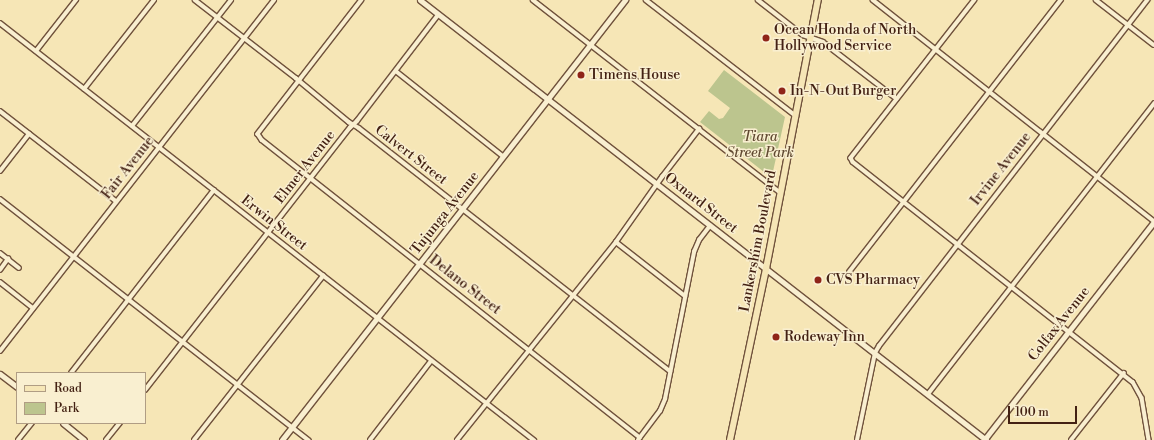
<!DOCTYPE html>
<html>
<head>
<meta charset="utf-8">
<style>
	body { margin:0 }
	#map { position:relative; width:1154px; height:440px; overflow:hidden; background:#f6e6b6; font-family:"Libre Bodoni",serif }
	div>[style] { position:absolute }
	.green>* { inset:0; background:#bcc58e }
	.roads { filter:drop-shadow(1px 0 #70523c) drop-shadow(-1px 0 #70523c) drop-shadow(0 1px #70523c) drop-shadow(0 -1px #70523c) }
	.minor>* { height:3.5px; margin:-1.75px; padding:0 1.75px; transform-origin:1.75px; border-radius:1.75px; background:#f9efd0 }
	.tertiary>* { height:4.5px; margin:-2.25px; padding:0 2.25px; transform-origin:2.25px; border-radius:2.25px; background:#f9efd0 }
	.secondary>* { height:5px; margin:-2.5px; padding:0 2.5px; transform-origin:2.5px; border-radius:2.5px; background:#f9efd0 }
	.primary>* { height:5.5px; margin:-2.75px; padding:0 2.75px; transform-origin:2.75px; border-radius:2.75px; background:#f6e6b6 }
	.dots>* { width:11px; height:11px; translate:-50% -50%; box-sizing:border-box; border:2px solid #f9efd0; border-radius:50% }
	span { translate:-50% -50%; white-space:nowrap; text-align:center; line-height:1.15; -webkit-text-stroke:3px #f9efd0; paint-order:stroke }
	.poi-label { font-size:14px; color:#432113 }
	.left { translate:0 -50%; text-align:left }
	.park-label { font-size:14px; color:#614a32; font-style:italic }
	.street-label { font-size:14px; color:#432113 }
	.legend { position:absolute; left:16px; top:372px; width:130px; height:52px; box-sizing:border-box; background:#f9efd0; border:1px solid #b09d84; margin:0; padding:5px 7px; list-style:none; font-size:12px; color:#432113 }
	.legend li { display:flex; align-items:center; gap:8px; height:20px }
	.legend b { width:20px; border:1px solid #b09d84 }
	.scale { position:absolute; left:1008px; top:406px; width:69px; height:18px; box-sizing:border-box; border:2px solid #432113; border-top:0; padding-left:5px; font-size:12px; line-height:14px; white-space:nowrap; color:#432113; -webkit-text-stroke:3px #f9efd0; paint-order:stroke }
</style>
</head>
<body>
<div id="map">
	<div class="green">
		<div style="clip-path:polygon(724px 70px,785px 117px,772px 176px,769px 176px,700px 122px,709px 111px,719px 119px,723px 118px,730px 108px,708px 91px)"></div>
	</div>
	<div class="roads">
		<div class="minor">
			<div style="left:195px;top:0;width:128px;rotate:37.7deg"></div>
			<div style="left:296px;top:78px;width:69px;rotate:39.7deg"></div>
			<div style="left:349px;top:122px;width:12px;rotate:31deg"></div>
			<div style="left:359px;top:128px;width:395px;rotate:38deg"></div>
			<div style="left:362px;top:0;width:170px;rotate:127.8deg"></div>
			<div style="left:258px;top:134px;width:7px;rotate:56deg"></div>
			<div style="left:262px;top:140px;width:481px;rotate:38.2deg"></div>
			<div style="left:533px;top:0;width:313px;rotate:37.9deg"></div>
			<div style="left:646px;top:0;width:190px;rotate:37.7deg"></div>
			<div style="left:758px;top:0;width:57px;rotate:37.9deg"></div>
			<div style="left:803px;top:35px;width:21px;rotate:19deg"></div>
			<div style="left:823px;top:42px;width:93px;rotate:37.6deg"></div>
			<div style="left:873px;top:0;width:357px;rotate:38.2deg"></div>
			<div style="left:975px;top:0;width:201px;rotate:128.1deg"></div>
			<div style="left:851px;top:158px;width:4px;rotate:63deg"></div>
			<div style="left:853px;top:162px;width:356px;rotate:38.2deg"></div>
			<div style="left:1133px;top:382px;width:18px;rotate:61deg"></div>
			<div style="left:1142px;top:398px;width:43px;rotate:80.5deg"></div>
			<div style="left:1096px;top:0;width:73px;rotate:37.8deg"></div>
			<div style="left:0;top:23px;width:678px;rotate:37.99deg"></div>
			<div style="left:36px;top:51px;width:65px;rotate:-51.9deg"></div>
			<div style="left:396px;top:71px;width:137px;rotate:38.5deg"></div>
			<div style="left:84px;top:89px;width:113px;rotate:-51.8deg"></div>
			<div style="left:0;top:111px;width:147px;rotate:37.8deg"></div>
			<div style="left:132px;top:126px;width:160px;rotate:-51.8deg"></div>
			<div style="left:0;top:171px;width:47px;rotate:-51.9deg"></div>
			<div style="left:0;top:199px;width:392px;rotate:38deg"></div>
			<div style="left:616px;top:242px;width:88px;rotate:38deg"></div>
			<div style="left:0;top:253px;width:24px;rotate:38deg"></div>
			<div style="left:0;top:270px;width:14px;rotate:-54deg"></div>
			<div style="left:849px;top:272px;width:345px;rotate:-52.1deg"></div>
			<div style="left:0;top:282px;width:42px;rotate:38.2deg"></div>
			<div style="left:0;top:351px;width:445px;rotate:-52deg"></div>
			<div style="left:71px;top:373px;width:232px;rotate:-52deg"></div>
			<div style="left:145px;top:390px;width:333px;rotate:-52deg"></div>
			<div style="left:350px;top:128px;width:10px;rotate:-45deg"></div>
			<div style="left:357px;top:121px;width:133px;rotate:-52.6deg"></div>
			<div style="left:928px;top:394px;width:368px;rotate:-52.1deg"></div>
			<div style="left:18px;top:440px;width:22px;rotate:-51deg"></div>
			<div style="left:106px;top:440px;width:22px;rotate:-51deg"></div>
			<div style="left:194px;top:440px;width:209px;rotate:-51.8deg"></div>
			<div style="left:370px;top:440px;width:100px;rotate:-52.3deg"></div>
			<div style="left:457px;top:440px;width:254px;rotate:-51.2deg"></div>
			<div style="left:616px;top:242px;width:80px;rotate:-54.7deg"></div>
			<div style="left:662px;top:177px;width:61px;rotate:-52.4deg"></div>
			<div style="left:638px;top:440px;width:36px;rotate:-53deg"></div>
			<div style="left:660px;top:411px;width:13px;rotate:-67deg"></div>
			<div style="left:665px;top:399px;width:150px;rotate:-78.8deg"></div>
			<div style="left:694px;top:252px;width:13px;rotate:-67deg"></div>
			<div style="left:699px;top:240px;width:18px;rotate:-52deg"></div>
			<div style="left:857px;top:440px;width:89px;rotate:-78.3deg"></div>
			<div style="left:875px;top:353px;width:8px;rotate:-60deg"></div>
			<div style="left:879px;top:346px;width:438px;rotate:-52.2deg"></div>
			<div style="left:1071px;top:440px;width:85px;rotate:-51.7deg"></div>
		</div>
		<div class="tertiary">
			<div style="left:282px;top:440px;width:558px;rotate:-52.06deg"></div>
		</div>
		<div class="secondary">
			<div style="left:420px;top:0;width:717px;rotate:37.86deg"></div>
			<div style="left:0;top:374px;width:21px;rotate:37deg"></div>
			<div style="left:63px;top:423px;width:27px;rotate:39deg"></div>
			<div style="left:984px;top:440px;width:276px;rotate:-52.1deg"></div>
		</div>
		<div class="primary">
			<div style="left:730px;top:440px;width:175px;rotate:-78.1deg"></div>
			<div style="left:766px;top:269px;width:274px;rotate:-79.1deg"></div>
		</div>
	</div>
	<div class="dots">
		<div style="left:766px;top:38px;background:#8f2418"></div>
		<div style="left:581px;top:75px;background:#8f2418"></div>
		<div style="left:782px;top:91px;background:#8f2418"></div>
		<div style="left:818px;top:280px;background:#8f2418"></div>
		<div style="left:776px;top:337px;background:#8f2418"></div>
	</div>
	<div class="poi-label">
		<span class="left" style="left:774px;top:38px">Ocean Honda of North<br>Hollywood Service</span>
		<span class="left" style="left:589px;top:75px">Timens House</span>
		<span class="left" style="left:790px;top:91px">In-N-Out Burger</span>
		<span class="left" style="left:826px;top:280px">CVS Pharmacy</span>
		<span class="left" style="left:784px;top:337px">Rodeway Inn</span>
	</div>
	<div class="park-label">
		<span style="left:760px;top:145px">Tiara<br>Street Park</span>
	</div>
	<div class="street-label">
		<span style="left:411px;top:155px;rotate:38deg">Calvert Street</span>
		<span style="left:305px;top:167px;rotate:-52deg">Elmer Avenue</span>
		<span style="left:128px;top:168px;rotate:-52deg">Fair Avenue</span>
		<span style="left:1001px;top:169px;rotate:-52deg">Irvine Avenue</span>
		<span style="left:701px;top:203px;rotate:38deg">Oxnard Street</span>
		<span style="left:445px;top:213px;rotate:-52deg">Tujunga Avenue</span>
		<span style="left:274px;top:223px;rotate:38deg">Erwin Street</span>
		<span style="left:758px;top:241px;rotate:-79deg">Lankershim Boulevard</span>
		<span style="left:465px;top:285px;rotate:38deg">Delano Street</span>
		<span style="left:1059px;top:324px;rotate:-52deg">Colfax Avenue</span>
	</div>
	<ul class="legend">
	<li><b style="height:5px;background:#f6e6b6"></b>Road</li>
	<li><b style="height:11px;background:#bcc58e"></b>Park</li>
	</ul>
	<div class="scale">100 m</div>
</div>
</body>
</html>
